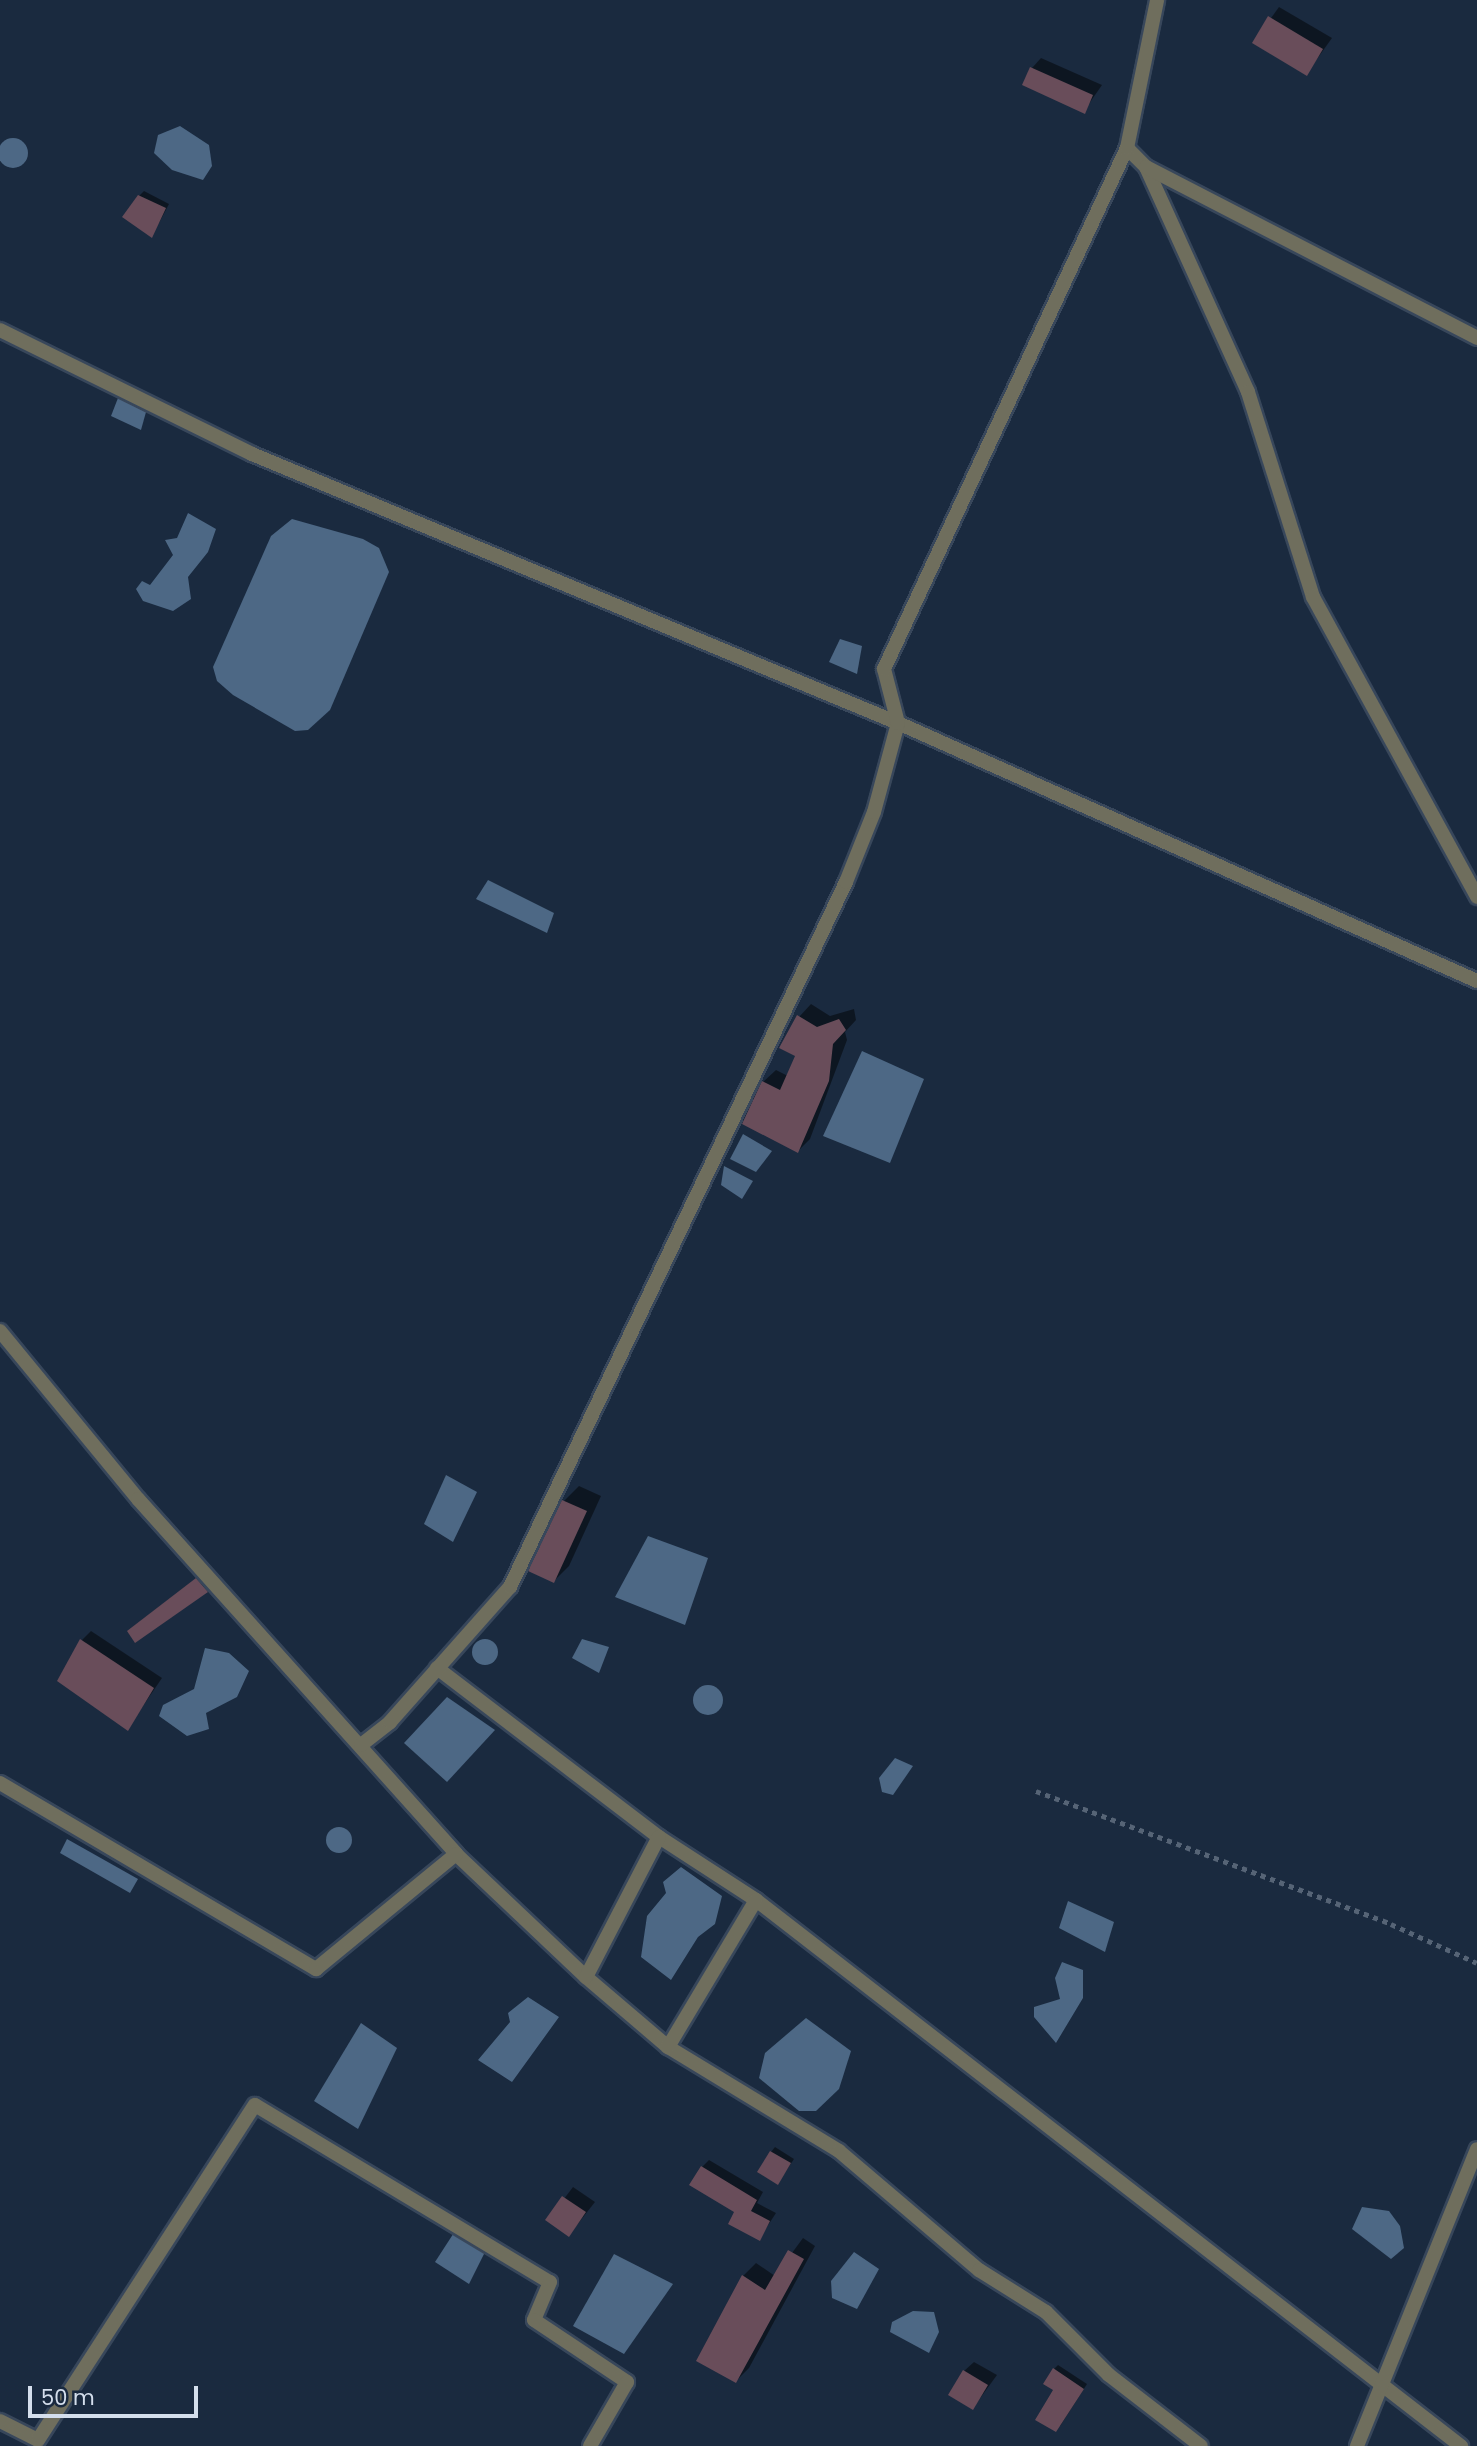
<!DOCTYPE html>
<html>
<head>
<meta charset="utf-8">
<style>
	body { margin:0 }
	#map { position:relative; width:1477px; height:2446px; overflow:hidden; background:#1a2a3f; font-family:Poppins,sans-serif }
	div>[style] { position:absolute }
	.water>* { inset:0; background:#4d6885 }
	.round { border-radius:50% }
	.shadow>* { inset:0; background:#0007 }
	.building>* { inset:0; background:#694d5a }
	.path>* { height:4.5px; margin-top:-2.25px; transform-origin:0; background:repeating-linear-gradient(90deg,#566476 0 5px,transparent 0 10px) }
	.roads { filter:drop-shadow(2px 0 #38475b) drop-shadow(-2px 0 #38475b) drop-shadow(0 2px #38475b) drop-shadow(0 -2px #38475b) }
	.street>* { height:14px; margin:-7px; padding:0 7px; transform-origin:7px; border-radius:7px; background:#6f6e5d }
	span { translate:-50% -50%; white-space:nowrap; text-align:center; line-height:1.15; -webkit-text-stroke:5px #1a2a3f; paint-order:stroke }
	.scale { position:absolute; left:28px; top:2386px; width:170px; height:32px; box-sizing:border-box; border:4px solid #d4deec; border-top:0; padding-left:9px; font-size:21px; line-height:24px; white-space:nowrap; color:#d4deec; -webkit-text-stroke:5px #1a2a3f; paint-order:stroke }
</style>
</head>
<body>
<div id="map">
	<div class="water">
		<div style="clip-path:polygon(180px 126px,209px 145px,212px 166px,203px 180px,172px 170px,154px 153px,158px 135px)"></div>
		<div class="round" style="left:-2px;top:138px;width:30px;height:30px"></div>
		<div style="clip-path:polygon(118px 398px,146px 412px,141px 430px,111px 416px)"></div>
		<div style="clip-path:polygon(188px 513px,216px 529px,208px 552px,188px 577px,191px 599px,173px 611px,143px 601px,136px 589px,142px 581px,150px 585px,173px 555px,165px 540px,177px 538px)"></div>
		<div style="clip-path:polygon(292px 519px,363px 539px,379px 548px,389px 572px,330px 710px,308px 730px,295px 731px,233px 695px,217px 681px,213px 667px,271px 536px)"></div>
		<div style="clip-path:polygon(840px 639px,862px 646px,857px 674px,829px 662px)"></div>
		<div style="clip-path:polygon(488px 880px,554px 913px,547px 933px,476px 899px)"></div>
		<div style="clip-path:polygon(862px 1051px,924px 1079px,890px 1163px,823px 1136px)"></div>
		<div style="clip-path:polygon(743px 1134px,772px 1151px,756px 1172px,730px 1159px)"></div>
		<div style="clip-path:polygon(724px 1166px,753px 1181px,742px 1199px,721px 1185px)"></div>
		<div style="clip-path:polygon(446px 1475px,477px 1492px,453px 1542px,424px 1524px)"></div>
		<div style="clip-path:polygon(648px 1536px,708px 1558px,685px 1625px,615px 1597px)"></div>
		<div style="clip-path:polygon(582px 1639px,609px 1647px,599px 1673px,572px 1658px)"></div>
		<div class="round" style="left:472px;top:1639px;width:26px;height:26px"></div>
		<div style="clip-path:polygon(205px 1648px,229px 1653px,249px 1671px,237px 1697px,206px 1713px,209px 1729px,187px 1736px,159px 1716px,163px 1705px,194px 1689px)"></div>
		<div class="round" style="left:693px;top:1685px;width:30px;height:30px"></div>
		<div style="clip-path:polygon(447px 1697px,495px 1730px,447px 1782px,404px 1743px)"></div>
		<div style="clip-path:polygon(895px 1758px,913px 1766px,893px 1795px,882px 1792px,879px 1778px)"></div>
		<div class="round" style="left:326px;top:1827px;width:26px;height:26px"></div>
		<div style="clip-path:polygon(67px 1839px,138px 1879px,130px 1893px,60px 1853px)"></div>
		<div style="clip-path:polygon(681px 1867px,722px 1896px,715px 1924px,698px 1937px,671px 1980px,641px 1957px,647px 1916px,666px 1893px,663px 1882px)"></div>
		<div style="clip-path:polygon(1068px 1901px,1114px 1922px,1105px 1952px,1059px 1928px)"></div>
		<div style="clip-path:polygon(1062px 1962px,1083px 1970px,1083px 1998px,1056px 2043px,1034px 2017px,1034px 2007px,1060px 1999px,1055px 1978px)"></div>
		<div style="clip-path:polygon(528px 1997px,559px 2017px,512px 2082px,478px 2060px,510px 2022px,508px 2013px)"></div>
		<div style="clip-path:polygon(806px 2018px,851px 2051px,839px 2089px,816px 2111px,799px 2111px,759px 2078px,765px 2053px)"></div>
		<div style="clip-path:polygon(361px 2023px,397px 2048px,358px 2129px,314px 2101px)"></div>
		<div style="clip-path:polygon(1362px 2207px,1389px 2211px,1400px 2226px,1404px 2248px,1391px 2259px,1352px 2229px)"></div>
		<div style="clip-path:polygon(459px 2225px,489px 2244px,469px 2284px,435px 2262px)"></div>
		<div style="clip-path:polygon(854px 2252px,879px 2269px,857px 2309px,832px 2298px,831px 2281px)"></div>
		<div style="clip-path:polygon(614px 2254px,673px 2284px,624px 2354px,573px 2326px)"></div>
		<div style="clip-path:polygon(913px 2311px,934px 2312px,939px 2332px,929px 2353px,890px 2332px,892px 2322px)"></div>
	</div>
	<div class="shadow">
		<div style="clip-path:polygon(1279px 7px,1332px 38px,1307px 73px,1254px 42px)"></div>
		<div style="clip-path:polygon(1041px 58px,1102px 85px,1084px 111px,1032px 68px)"></div>
		<div style="clip-path:polygon(144px 191px,169px 204px,152px 236px,139px 196px)"></div>
		<div style="clip-path:polygon(811px 1004px,830px 1016px,854px 1009px,856px 1020px,845px 1032px,847px 1040px,810px 1139px,798px 1151px,763px 1082px,776px 1070px,788px 1076px,798px 1055px,799px 1017px)"></div>
		<div style="clip-path:polygon(579px 1486px,601px 1496px,569px 1566px,554px 1581px,531px 1570px,564px 1501px)"></div>
		<div style="clip-path:polygon(201px 1575px,209px 1583px,136px 1640px,133px 1627px)"></div>
		<div style="clip-path:polygon(91px 1631px,162px 1678px,128px 1728px,82px 1640px)"></div>
		<div style="clip-path:polygon(775px 2147px,794px 2159px,778px 2183px,771px 2152px)"></div>
		<div style="clip-path:polygon(709px 2160px,763px 2192px,757px 2203px,776px 2213px,759px 2239px,702px 2167px)"></div>
		<div style="clip-path:polygon(573px 2187px,595px 2202px,569px 2235px,548px 2220px)"></div>
		<div style="clip-path:polygon(803px 2238px,815px 2246px,749px 2368px,736px 2381px,698px 2360px,743px 2276px,756px 2263px,775px 2276px)"></div>
		<div style="clip-path:polygon(974px 2362px,997px 2375px,973px 2408px,964px 2371px)"></div>
		<div style="clip-path:polygon(1058px 2365px,1087px 2384px,1060px 2426px,1054px 2369px)"></div>
	</div>
	<div class="building">
		<div style="clip-path:polygon(1268px 16px,1323px 49px,1307px 76px,1252px 43px)"></div>
		<div style="clip-path:polygon(1030px 67px,1093px 95px,1085px 114px,1022px 85px)"></div>
		<div style="clip-path:polygon(138px 195px,166px 208px,152px 238px,122px 217px)"></div>
		<div style="clip-path:polygon(797px 1015px,817px 1027px,839px 1019px,846px 1030px,833px 1044px,829px 1081px,798px 1153px,742px 1124px,762px 1081px,780px 1090px,795px 1056px,779px 1048px)"></div>
		<div style="clip-path:polygon(562px 1500px,587px 1511px,554px 1583px,528px 1571px)"></div>
		<div style="clip-path:polygon(196px 1578px,208px 1592px,135px 1643px,127px 1631px)"></div>
		<div style="clip-path:polygon(80px 1639px,154px 1688px,128px 1731px,57px 1681px)"></div>
		<div style="clip-path:polygon(770px 2151px,791px 2163px,778px 2185px,757px 2172px)"></div>
		<div style="clip-path:polygon(701px 2166px,757px 2200px,751px 2211px,770px 2221px,760px 2241px,728px 2224px,734px 2212px,689px 2185px)"></div>
		<div style="clip-path:polygon(562px 2196px,586px 2212px,569px 2237px,545px 2220px)"></div>
		<div style="clip-path:polygon(788px 2250px,804px 2259px,736px 2383px,696px 2361px,742px 2275px,765px 2290px)"></div>
		<div style="clip-path:polygon(1053px 2368px,1084px 2389px,1056px 2432px,1035px 2420px,1053px 2390px,1043px 2384px)"></div>
		<div style="clip-path:polygon(963px 2370px,988px 2385px,973px 2410px,948px 2395px)"></div>
	</div>
	<div class="path">
		<div style="left:1036px;top:1791px;width:379px;rotate:20.5deg"></div>
		<div style="left:1391px;top:1924px;width:94px;rotate:24.4deg"></div>
	</div>
	<div class="roads">
		<div class="street">
			<div style="left:1127px;top:148px;width:27px;rotate:45deg"></div>
			<div style="left:1146px;top:167px;width:247px;rotate:65.6deg"></div>
			<div style="left:1248px;top:392px;width:215px;rotate:72.4deg"></div>
			<div style="left:1313px;top:597px;width:342px;rotate:61.3deg"></div>
			<div style="left:1146px;top:167px;width:373px;rotate:27.3deg"></div>
			<div style="left:0;top:330px;width:281px;rotate:26.2deg"></div>
			<div style="left:252px;top:454px;width:700px;rotate:22.61deg"></div>
			<div style="left:898px;top:723px;width:634px;rotate:24.02deg"></div>
			<div style="left:0;top:1331px;width:217px;rotate:50.6deg"></div>
			<div style="left:138px;top:1499px;width:477px;rotate:48.1deg"></div>
			<div style="left:456px;top:1854px;width:179px;rotate:43.4deg"></div>
			<div style="left:586px;top:1977px;width:108px;rotate:40.5deg"></div>
			<div style="left:668px;top:2047px;width:200px;rotate:31.3deg"></div>
			<div style="left:839px;top:2151px;width:184px;rotate:40.4deg"></div>
			<div style="left:979px;top:2270px;width:79px;rotate:32.1deg"></div>
			<div style="left:1046px;top:2312px;width:89px;rotate:45deg"></div>
			<div style="left:1109px;top:2375px;width:116px;rotate:37.7deg"></div>
			<div style="left:437px;top:1668px;width:279px;rotate:37.3deg"></div>
			<div style="left:659px;top:1837px;width:116px;rotate:33deg"></div>
			<div style="left:756px;top:1900px;width:892px;rotate:37.76deg"></div>
			<div style="left:361px;top:1745px;width:37px;rotate:-38deg"></div>
			<div style="left:390px;top:1722px;width:181px;rotate:-48.4deg"></div>
			<div style="left:510px;top:1587px;width:781px;rotate:-64.52deg"></div>
			<div style="left:846px;top:882px;width:75px;rotate:-68.2deg"></div>
			<div style="left:874px;top:812px;width:92px;rotate:-74.9deg"></div>
			<div style="left:898px;top:723px;width:56px;rotate:-104.5deg"></div>
			<div style="left:884px;top:669px;width:575px;rotate:-65deg"></div>
			<div style="left:1127px;top:148px;width:151px;rotate:-78.5deg"></div>
			<div style="left:0;top:1783px;width:367px;rotate:30.5deg"></div>
			<div style="left:316px;top:1969px;width:181px;rotate:-39.4deg"></div>
			<div style="left:586px;top:1977px;width:158px;rotate:-62.5deg"></div>
			<div style="left:668px;top:2047px;width:171px;rotate:-59.1deg"></div>
			<div style="left:0;top:2421px;width:42px;rotate:26.6deg"></div>
			<div style="left:38px;top:2440px;width:399px;rotate:-57.1deg"></div>
			<div style="left:255px;top:2105px;width:344px;rotate:31deg"></div>
			<div style="left:550px;top:2282px;width:41px;rotate:112.8deg"></div>
			<div style="left:534px;top:2320px;width:112px;rotate:33.7deg"></div>
			<div style="left:627px;top:2382px;width:74px;rotate:120deg"></div>
			<div style="left:1357px;top:2446px;width:320px;rotate:-68deg"></div>
		</div>
	</div>
	<div class="scale">50 m</div>
</div>
</body>
</html>
